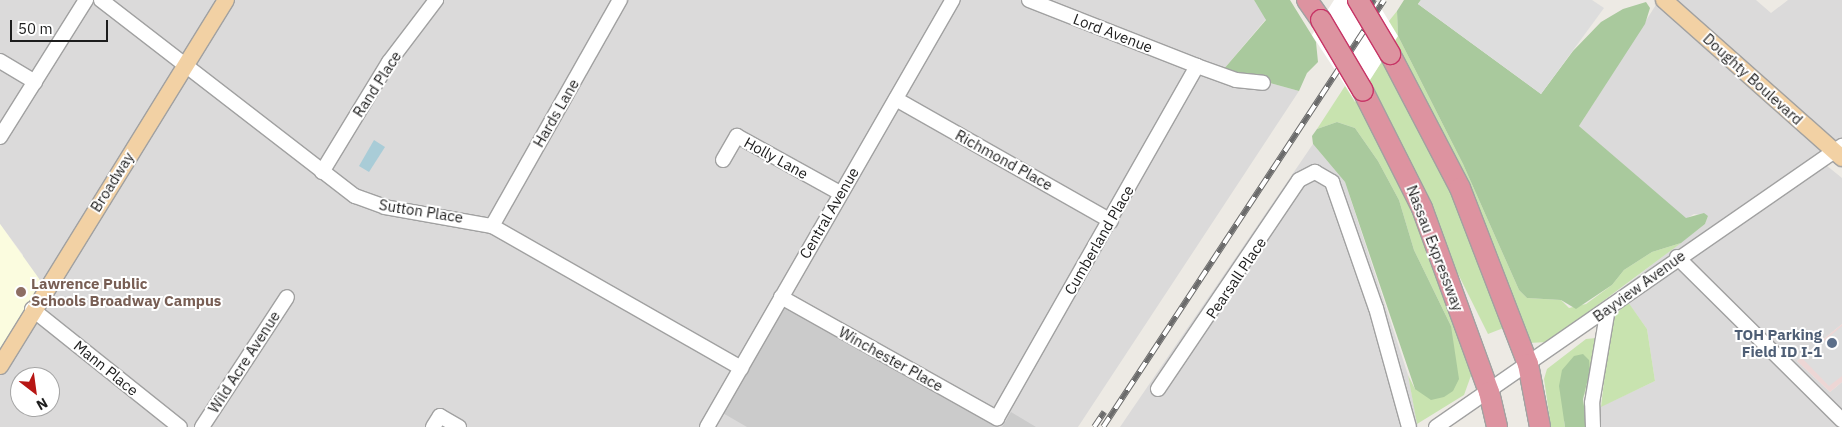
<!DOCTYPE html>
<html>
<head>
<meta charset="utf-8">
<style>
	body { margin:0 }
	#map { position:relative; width:1842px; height:427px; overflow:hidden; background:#edeae4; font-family:"IBM Plex Sans",sans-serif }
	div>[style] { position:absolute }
	.residential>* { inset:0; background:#dbdada }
	.commercial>* { inset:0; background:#edd6d5 }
	.education>* { inset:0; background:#fbfcdf }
	.religious>* { inset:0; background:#cbcbcb }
	.grass>* { inset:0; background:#c8e3af }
	.forest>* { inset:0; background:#a9c99d }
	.parking>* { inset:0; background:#ddd }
	.water>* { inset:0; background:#a9ccd7 }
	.pier>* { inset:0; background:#fff }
	.roads { filter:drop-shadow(1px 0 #a1a1a1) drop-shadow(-1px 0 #a1a1a1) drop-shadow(0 1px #a1a1a1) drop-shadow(0 -1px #a1a1a1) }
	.minor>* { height:14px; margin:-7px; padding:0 7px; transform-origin:7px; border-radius:7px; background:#fff }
	.major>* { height:16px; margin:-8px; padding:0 8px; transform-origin:8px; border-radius:8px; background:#f2d1a4 }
	.highway>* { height:20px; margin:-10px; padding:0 10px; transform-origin:10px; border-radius:10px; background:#dd93a0 }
	.rail>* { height:5.5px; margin-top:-2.75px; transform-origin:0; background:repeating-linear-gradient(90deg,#fff 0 11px,#6b6b6b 0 22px); box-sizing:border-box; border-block:1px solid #6b6b6b }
	.bridges { filter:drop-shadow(1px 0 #c73566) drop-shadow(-1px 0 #c73566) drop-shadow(0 1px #c73566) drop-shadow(0 -1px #c73566) }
	.highway-bridge>* { height:20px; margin:-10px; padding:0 10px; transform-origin:10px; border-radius:10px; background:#dd93a0 }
	.dots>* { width:14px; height:14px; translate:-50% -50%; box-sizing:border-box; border:2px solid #fff; border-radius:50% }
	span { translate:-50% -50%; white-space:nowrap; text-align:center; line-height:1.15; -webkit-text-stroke:4px #fff; paint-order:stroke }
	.street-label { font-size:15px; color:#1d1d1d }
	.education-label { font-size:15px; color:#785e54; font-weight:700 }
	.left { translate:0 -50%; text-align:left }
	.service-label { font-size:15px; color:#4e5e75; font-weight:700 }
	.right { translate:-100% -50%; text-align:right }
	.north { position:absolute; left:10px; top:367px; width:50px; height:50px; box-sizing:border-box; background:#fff; border:1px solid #a5a5a5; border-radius:50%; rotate:150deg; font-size:14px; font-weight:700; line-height:20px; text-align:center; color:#1d1d1d }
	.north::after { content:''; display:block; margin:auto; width:18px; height:22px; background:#b71614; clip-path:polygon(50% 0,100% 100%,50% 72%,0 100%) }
	.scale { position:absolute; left:10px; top:20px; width:98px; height:22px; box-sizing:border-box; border:2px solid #1d1d1d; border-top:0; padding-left:6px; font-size:15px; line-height:18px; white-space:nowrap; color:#1d1d1d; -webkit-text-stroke:4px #fff; paint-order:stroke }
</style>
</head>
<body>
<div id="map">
	<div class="residential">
		<div style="clip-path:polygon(evenodd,0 0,1254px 0,1266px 19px,1223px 70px,1299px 91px,1078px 427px,0 427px,0 366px,23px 255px,0 224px,0 0,20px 377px,50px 377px,50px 407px,20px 407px,20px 377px)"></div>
		<div style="clip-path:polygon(1659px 0,1756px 0,1771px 13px,1788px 0,1842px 0,1842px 147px,1821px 161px,1842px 178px,1842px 324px,1797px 361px,1830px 392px,1842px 382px,1842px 427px,1587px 427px,1585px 414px,1655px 381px,1647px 329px,1619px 290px,1705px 224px,1708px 216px,1694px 214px,1686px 219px,1579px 126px)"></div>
		<div style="clip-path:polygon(1313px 144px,1345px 182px,1408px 375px,1418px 427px,1120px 427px)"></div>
	</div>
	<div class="commercial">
		<div style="clip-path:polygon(1842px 324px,1842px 382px,1830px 392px,1797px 361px)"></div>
	</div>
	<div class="education">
		<div style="clip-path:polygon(0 224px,45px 287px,0 366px)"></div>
	</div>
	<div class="religious">
		<div style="clip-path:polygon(782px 301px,998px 427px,747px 427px,721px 412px)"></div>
		<div style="clip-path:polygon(1011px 412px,1036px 427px,1002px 427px)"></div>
	</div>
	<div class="grass">
		<div style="clip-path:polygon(1397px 11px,1398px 36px,1463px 164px,1519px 290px,1527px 298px,1561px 300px,1569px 308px,1586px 304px,1612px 285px,1624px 270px,1652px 252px,1681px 243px,1548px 342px,1528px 343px,1390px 49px,1389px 21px)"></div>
		<div style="clip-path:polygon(1386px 55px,1458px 191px,1506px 327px,1488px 334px,1365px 87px)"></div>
		<div style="clip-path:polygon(1345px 86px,1355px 102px,1361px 95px,1403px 180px,1473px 370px,1464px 395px,1417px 424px,1408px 375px,1415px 389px,1451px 326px,1414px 250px,1399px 200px,1378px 161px,1355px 128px,1337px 122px,1317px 129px)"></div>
		<div style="clip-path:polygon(1628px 302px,1647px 329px,1655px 381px,1601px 407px,1610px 329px,1614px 316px)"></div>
		<div style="clip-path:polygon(1596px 338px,1593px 369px,1583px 399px,1590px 371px,1564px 421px,1565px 427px,1551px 427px,1544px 379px,1547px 369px,1586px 339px)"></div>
	</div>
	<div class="forest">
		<div style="clip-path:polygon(1254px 0,1290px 0,1316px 42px,1318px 62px,1307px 73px,1299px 91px,1223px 70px,1266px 20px)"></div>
		<div style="clip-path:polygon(1404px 0,1421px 0,1418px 4px,1541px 94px,1573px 51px,1601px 22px,1623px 9px,1646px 2px,1650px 8px,1645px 24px,1579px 126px,1686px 218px,1704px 213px,1708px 216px,1705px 224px,1681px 243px,1652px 252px,1624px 270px,1612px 285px,1576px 309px,1561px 300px,1527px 298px,1519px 290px,1463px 164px,1398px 36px,1397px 11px)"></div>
		<div style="clip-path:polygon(1337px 122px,1355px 128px,1378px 161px,1399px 200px,1414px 250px,1451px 326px,1459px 379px,1453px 391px,1444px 397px,1431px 400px,1415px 389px,1345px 182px,1313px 144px,1312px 136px,1317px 129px)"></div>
		<div style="clip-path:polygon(1583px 354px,1589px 360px,1590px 371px,1583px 399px,1587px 427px,1565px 427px,1559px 386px,1562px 370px,1574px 356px)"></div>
	</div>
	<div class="parking">
		<div style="clip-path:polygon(1421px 0,1592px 0,1604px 8px,1541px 94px,1418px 4px)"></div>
		<div style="clip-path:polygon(1842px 326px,1842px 376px,1829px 386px,1803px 359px)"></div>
	</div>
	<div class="water">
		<div style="clip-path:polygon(374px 140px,385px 147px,369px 172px,359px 166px)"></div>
	</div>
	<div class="pier">
		<div style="clip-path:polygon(1334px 0,1376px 0,1398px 36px,1356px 102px,1312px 35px)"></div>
	</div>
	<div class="roads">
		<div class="minor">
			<div style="left:101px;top:0;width:321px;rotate:37.7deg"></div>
			<div style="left:355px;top:196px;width:32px;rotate:20deg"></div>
			<div style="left:385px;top:207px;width:109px;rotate:10.1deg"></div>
			<div style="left:492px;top:226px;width:287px;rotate:29.7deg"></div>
			<div style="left:1029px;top:0;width:180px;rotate:21.4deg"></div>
			<div style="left:1197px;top:66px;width:41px;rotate:19.7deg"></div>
			<div style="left:1236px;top:80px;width:27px;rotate:6deg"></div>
			<div style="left:0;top:61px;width:41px;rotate:31deg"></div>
			<div style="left:896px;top:99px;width:247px;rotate:29.6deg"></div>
			<div style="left:0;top:137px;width:162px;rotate:-57.9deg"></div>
			<div style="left:723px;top:160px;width:28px;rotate:-60deg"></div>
			<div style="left:737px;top:136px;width:118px;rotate:29deg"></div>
			<div style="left:322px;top:172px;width:129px;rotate:-58.7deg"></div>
			<div style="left:389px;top:62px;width:78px;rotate:-52.8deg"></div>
			<div style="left:492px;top:226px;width:260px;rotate:-60.5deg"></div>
			<div style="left:1677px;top:257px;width:232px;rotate:44.7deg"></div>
			<div style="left:781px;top:297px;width:248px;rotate:29.3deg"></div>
			<div style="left:997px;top:418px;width:405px;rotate:-60.4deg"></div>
			<div style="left:32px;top:309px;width:189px;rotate:38.6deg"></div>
			<div style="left:1158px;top:389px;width:252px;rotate:-56deg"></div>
			<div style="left:1299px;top:180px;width:18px;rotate:-27deg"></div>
			<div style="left:1315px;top:172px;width:20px;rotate:30deg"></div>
			<div style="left:1332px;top:182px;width:133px;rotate:70.8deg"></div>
			<div style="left:1376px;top:308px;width:123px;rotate:74.5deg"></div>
			<div style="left:202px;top:427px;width:155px;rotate:-56.8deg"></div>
			<div style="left:433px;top:427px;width:13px;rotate:-58deg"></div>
			<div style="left:440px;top:416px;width:22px;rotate:30deg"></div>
			<div style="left:707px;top:427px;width:493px;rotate:-60.1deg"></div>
			<div style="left:1436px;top:427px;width:494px;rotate:-34.7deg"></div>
			<div style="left:1593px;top:427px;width:24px;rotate:-92deg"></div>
			<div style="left:1592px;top:403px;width:96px;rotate:-80.4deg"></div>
		</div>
		<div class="major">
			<div style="left:1664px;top:0;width:238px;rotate:41.6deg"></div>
			<div style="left:0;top:366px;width:430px;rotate:-58.3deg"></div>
		</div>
		<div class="highway">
			<div style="left:1307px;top:0;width:24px;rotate:55deg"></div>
			<div style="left:1390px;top:54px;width:151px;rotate:62.4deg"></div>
			<div style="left:1460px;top:188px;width:189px;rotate:68.9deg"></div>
			<div style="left:1528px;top:364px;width:64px;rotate:79.2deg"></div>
			<div style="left:1363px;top:91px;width:131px;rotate:63.2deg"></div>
			<div style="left:1422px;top:208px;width:196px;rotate:70deg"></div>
			<div style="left:1489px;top:392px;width:36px;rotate:77deg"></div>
		</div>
	</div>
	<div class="rail">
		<div style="left:1364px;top:17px;width:20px;rotate:-60deg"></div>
		<div style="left:1094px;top:427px;width:18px;rotate:-56deg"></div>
		<div style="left:1103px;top:427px;width:511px;rotate:-56.65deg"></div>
	</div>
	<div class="bridges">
		<div class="highway-bridge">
			<div style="left:1358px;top:0;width:63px;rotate:59.3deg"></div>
			<div style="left:1321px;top:20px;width:82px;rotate:59.4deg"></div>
		</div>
	</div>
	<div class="dots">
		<div style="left:21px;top:292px;background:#8d6e63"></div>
		<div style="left:1832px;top:343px;background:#5c6f8a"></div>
	</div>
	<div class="street-label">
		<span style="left:1113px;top:33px;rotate:21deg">Lord Avenue</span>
		<span style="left:1753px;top:79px;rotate:42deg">Doughty Boulevard</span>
		<span style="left:377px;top:84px;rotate:-57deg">Rand Place</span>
		<span style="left:556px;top:113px;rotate:-60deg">Hards Lane</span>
		<span style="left:776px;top:158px;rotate:29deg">Holly Lane</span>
		<span style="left:1004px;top:160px;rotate:29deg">Richmond Place</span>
		<span style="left:112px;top:182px;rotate:-58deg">Broadway</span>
		<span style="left:421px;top:211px;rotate:9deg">Sutton Place</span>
		<span style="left:829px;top:213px;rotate:-60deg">Central Avenue</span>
		<span style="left:1099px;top:240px;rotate:-60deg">Cumberland Place</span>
		<span style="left:1435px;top:248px;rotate:69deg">Nassau Expressway</span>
		<span style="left:1236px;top:278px;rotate:-56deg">Pearsall Place</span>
		<span style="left:1639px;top:286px;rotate:-36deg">Bayview Avenue</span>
		<span style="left:891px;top:359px;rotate:29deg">Winchester Place</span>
		<span style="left:244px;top:362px;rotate:-57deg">Wild Acre Avenue</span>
		<span style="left:106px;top:368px;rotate:39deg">Mann Place</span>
	</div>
	<div class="education-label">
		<span class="left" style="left:31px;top:292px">Lawrence Public<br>Schools Broadway Campus</span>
	</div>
	<div class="service-label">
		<span class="right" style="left:1822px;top:343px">TOH Parking<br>Field ID I-1</span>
	</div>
	<div class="north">N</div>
	<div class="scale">50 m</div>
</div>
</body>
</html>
